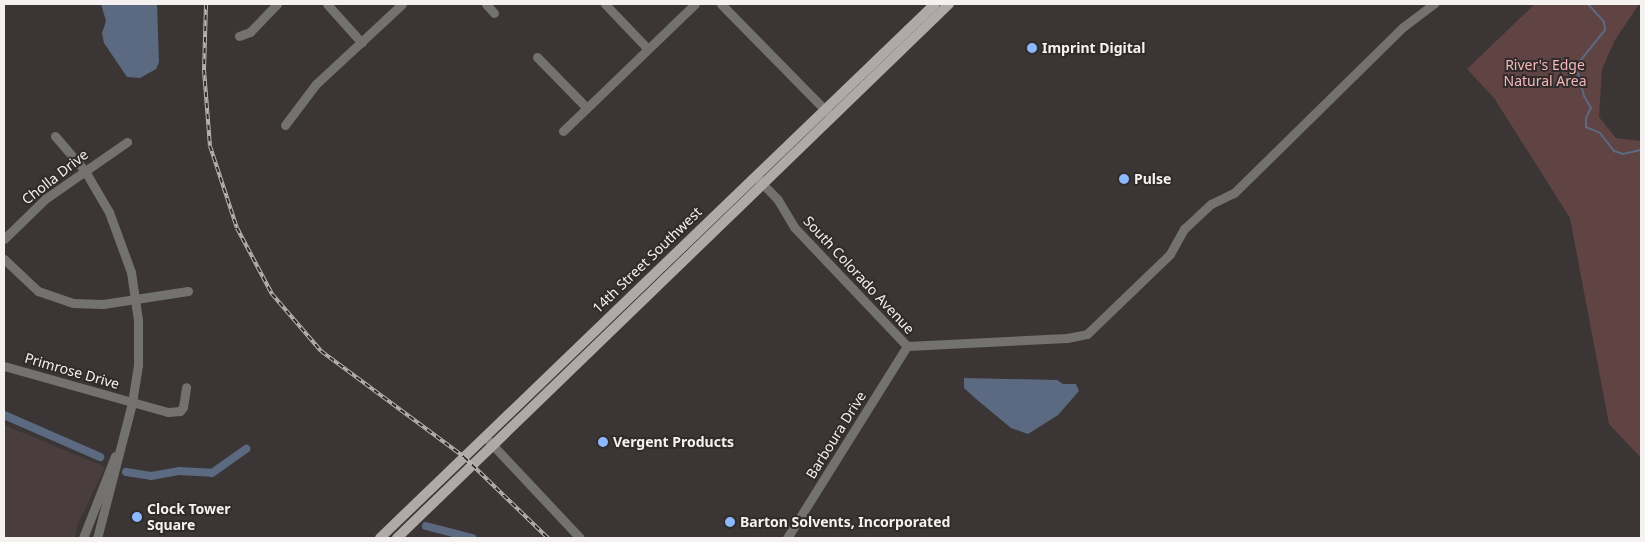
<!DOCTYPE html>
<html>
<head>
<meta charset="utf-8">
<style>
	body { margin:0 }
	#map { position:relative; width:1645px; height:542px; overflow:hidden; background:#3b3635; font-family:"Noto Sans",sans-serif }
	div>[style] { position:absolute }
	.built>* { inset:0; background:#4a3d3d }
	.green>* { inset:0; background:#604343 }
	.water>* { inset:0; background:#5b6a81 }
	.stream>* { height:2px; margin:-1px; padding:0 1px; transform-origin:1px; border-radius:1px; background:#5b6a81 }
	.canal>* { height:8px; margin:-4px; padding:0 4px; transform-origin:4px; border-radius:4px; background:#5b6a81 }
	.minor>* { height:9px; margin:-4.5px; padding:0 4.5px; transform-origin:4.5px; border-radius:4.5px; background:#747171 }
	.major>* { height:10px; margin:-5px; padding:0 5px; transform-origin:5px; border-radius:5px; background:#afaaa9 }
	.rail>* { height:4px; margin-top:-2px; transform-origin:0; background:repeating-linear-gradient(90deg,#312b2b 0 5.5px,#b9b4b4 0 11px); box-sizing:border-box; border-block:1px solid #b9b4b4 }
	.dots>* { width:14px; height:14px; translate:-50% -50%; box-sizing:border-box; border:2px solid #312b2b; border-radius:50% }
	span { translate:-50% -50%; white-space:nowrap; text-align:center; line-height:1.15; -webkit-text-stroke:4px #312b2b; paint-order:stroke }
	.poi-label { font-size:14px; color:#f5f1f1; font-weight:700 }
	.left { translate:0 -50%; text-align:left }
	.park-label { font-size:14px; color:#f4b8b8 }
	.street-label { font-size:14px; color:#f5f1f1 }
	.frame { position:absolute; inset:0; border:5px solid #f5f1f1; pointer-events:none }
</style>
</head>
<body>
<div id="map">
	<div class="built">
		<div style="clip-path:polygon(4px 425px,105px 467px,77px 526px,75px 538px,4px 538px)"></div>
	</div>
	<div class="green">
		<div style="clip-path:polygon(1535px 4px,1639px 4px,1615px 40px,1602px 69px,1599px 117px,1616px 138px,1641px 141px,1641px 458px,1609px 424px,1570px 218px,1494px 98px,1467px 69px)"></div>
	</div>
	<div class="water">
		<div style="clip-path:polygon(101px 4px,157px 4px,159px 62px,156px 69px,140px 78px,127px 77px,104px 43px,102px 33px,106px 21px)"></div>
		<div style="clip-path:polygon(964px 378px,1057px 380px,1063px 384px,1076px 384px,1079px 391px,1058px 415px,1028px 434px,1011px 428px,975px 398px,964px 388px)"></div>
	</div>
	<div class="stream">
		<div style="left:1588px;top:4px;width:24px;rotate:48deg"></div>
		<div style="left:1604px;top:22px;width:8px;rotate:83deg"></div>
		<div style="left:1605px;top:30px;width:46px;rotate:128.9deg"></div>
		<div style="left:1576px;top:66px;width:31px;rotate:75deg"></div>
		<div style="left:1584px;top:96px;width:14px;rotate:60deg"></div>
		<div style="left:1591px;top:108px;width:11px;rotate:117deg"></div>
		<div style="left:1586px;top:118px;width:9px;rotate:90deg"></div>
		<div style="left:1586px;top:127px;width:15px;rotate:23deg"></div>
		<div style="left:1600px;top:133px;width:23px;rotate:52deg"></div>
		<div style="left:1614px;top:151px;width:9px;rotate:18deg"></div>
		<div style="left:1623px;top:154px;width:18px;rotate:-13deg"></div>
	</div>
	<div class="canal">
		<div style="left:4px;top:415px;width:105px;rotate:23.6deg"></div>
		<div style="left:126px;top:472px;width:25px;rotate:9deg"></div>
		<div style="left:151px;top:476px;width:28px;rotate:-10deg"></div>
		<div style="left:179px;top:471px;width:33px;rotate:3deg"></div>
		<div style="left:212px;top:473px;width:42px;rotate:-35.2deg"></div>
		<div style="left:426px;top:526px;width:48px;rotate:14.6deg"></div>
	</div>
	<div class="minor">
		<div style="left:327px;top:4px;width:52px;rotate:48.1deg"></div>
		<div style="left:486px;top:4px;width:12px;rotate:48deg"></div>
		<div style="left:605px;top:4px;width:62px;rotate:46.3deg"></div>
		<div style="left:721px;top:4px;width:154px;rotate:45.5deg"></div>
		<div style="left:239px;top:36px;width:12px;rotate:-20deg"></div>
		<div style="left:250px;top:32px;width:39px;rotate:-46deg"></div>
		<div style="left:537px;top:57px;width:71px;rotate:45.6deg"></div>
		<div style="left:285px;top:125px;width:51px;rotate:-52.9deg"></div>
		<div style="left:316px;top:84px;width:117px;rotate:-42.9deg"></div>
		<div style="left:563px;top:131px;width:183px;rotate:-43.9deg"></div>
		<div style="left:55px;top:136px;width:46px;rotate:49.4deg"></div>
		<div style="left:85px;top:171px;width:48px;rotate:59.7deg"></div>
		<div style="left:109px;top:212px;width:64px;rotate:69.9deg"></div>
		<div style="left:131px;top:272px;width:49px;rotate:81.7deg"></div>
		<div style="left:138px;top:320px;width:45px;rotate:90deg"></div>
		<div style="left:138px;top:365px;width:38px;rotate:99deg"></div>
		<div style="left:132px;top:403px;width:139px;rotate:104.5deg"></div>
		<div style="left:758px;top:179px;width:29px;rotate:46deg"></div>
		<div style="left:778px;top:200px;width:31px;rotate:59deg"></div>
		<div style="left:794px;top:227px;width:164px;rotate:46.5deg"></div>
		<div style="left:4px;top:239px;width:57px;rotate:-44.3deg"></div>
		<div style="left:45px;top:199px;width:100px;rotate:-34.8deg"></div>
		<div style="left:4px;top:259px;width:47px;rotate:43.3deg"></div>
		<div style="left:38px;top:291px;width:37px;rotate:19deg"></div>
		<div style="left:73px;top:303px;width:30px;rotate:2deg"></div>
		<div style="left:103px;top:304px;width:86px;rotate:-8.7deg"></div>
		<div style="left:907px;top:346px;width:160px;rotate:-2.9deg"></div>
		<div style="left:1067px;top:338px;width:20px;rotate:-11deg"></div>
		<div style="left:1087px;top:334px;width:115px;rotate:-43.9deg"></div>
		<div style="left:1170px;top:254px;width:29px;rotate:-61deg"></div>
		<div style="left:1184px;top:229px;width:37px;rotate:-43deg"></div>
		<div style="left:1211px;top:204px;width:25px;rotate:-26deg"></div>
		<div style="left:1234px;top:193px;width:237px;rotate:-44.5deg"></div>
		<div style="left:1403px;top:27px;width:39px;rotate:-37deg"></div>
		<div style="left:4px;top:366px;width:170px;rotate:15.7deg"></div>
		<div style="left:168px;top:412px;width:12px;rotate:-5deg"></div>
		<div style="left:180px;top:411px;width:5px;rotate:-53deg"></div>
		<div style="left:183px;top:407px;width:20px;rotate:-81deg"></div>
		<div style="left:488px;top:440px;width:134px;rotate:46.8deg"></div>
		<div style="left:83px;top:538px;width:88px;rotate:-68.7deg"></div>
		<div style="left:787px;top:538px;width:226px;rotate:-58deg"></div>
	</div>
	<div class="major">
		<div style="left:380px;top:538px;width:770px;rotate:-43.9deg"></div>
		<div style="left:397px;top:538px;width:768px;rotate:-44.05deg"></div>
	</div>
	<div class="rail">
		<div style="left:206px;top:4px;width:66px;rotate:91.7deg"></div>
		<div style="left:204px;top:70px;width:76px;rotate:85.5deg"></div>
		<div style="left:210px;top:146px;width:86px;rotate:71.8deg"></div>
		<div style="left:237px;top:228px;width:75px;rotate:62.1deg"></div>
		<div style="left:272px;top:294px;width:75px;rotate:49.3deg"></div>
		<div style="left:321px;top:351px;width:178px;rotate:36.5deg"></div>
		<div style="left:464px;top:457px;width:117px;rotate:44deg"></div>
	</div>
	<div class="dots">
		<div style="left:1032px;top:48px;background:#8cb9fc"></div>
		<div style="left:1124px;top:179px;background:#8cb9fc"></div>
		<div style="left:603px;top:442px;background:#8cb9fc"></div>
		<div style="left:137px;top:517px;background:#8cb9fc"></div>
		<div style="left:730px;top:522px;background:#8cb9fc"></div>
	</div>
	<div class="poi-label">
		<span class="left" style="left:1042px;top:48px">Imprint Digital</span>
		<span class="left" style="left:1134px;top:179px">Pulse</span>
		<span class="left" style="left:613px;top:442px">Vergent Products</span>
		<span class="left" style="left:147px;top:517px">Clock Tower<br>Square</span>
		<span class="left" style="left:740px;top:522px">Barton Solvents, Incorporated</span>
	</div>
	<div class="park-label">
		<span style="left:1545px;top:73px">River's Edge<br>Natural Area</span>
	</div>
	<div class="street-label">
		<span style="left:55px;top:177px;rotate:-38deg">Cholla Drive</span>
		<span style="left:647px;top:260px;rotate:-44deg">14th Street Southwest</span>
		<span style="left:859px;top:275px;rotate:47deg">South Colorado Avenue</span>
		<span style="left:72px;top:371px;rotate:16deg">Primrose Drive</span>
		<span style="left:836px;top:435px;rotate:-58deg">Barboura Drive</span>
	</div>
	<div class="frame"></div>
</div>
</body>
</html>
